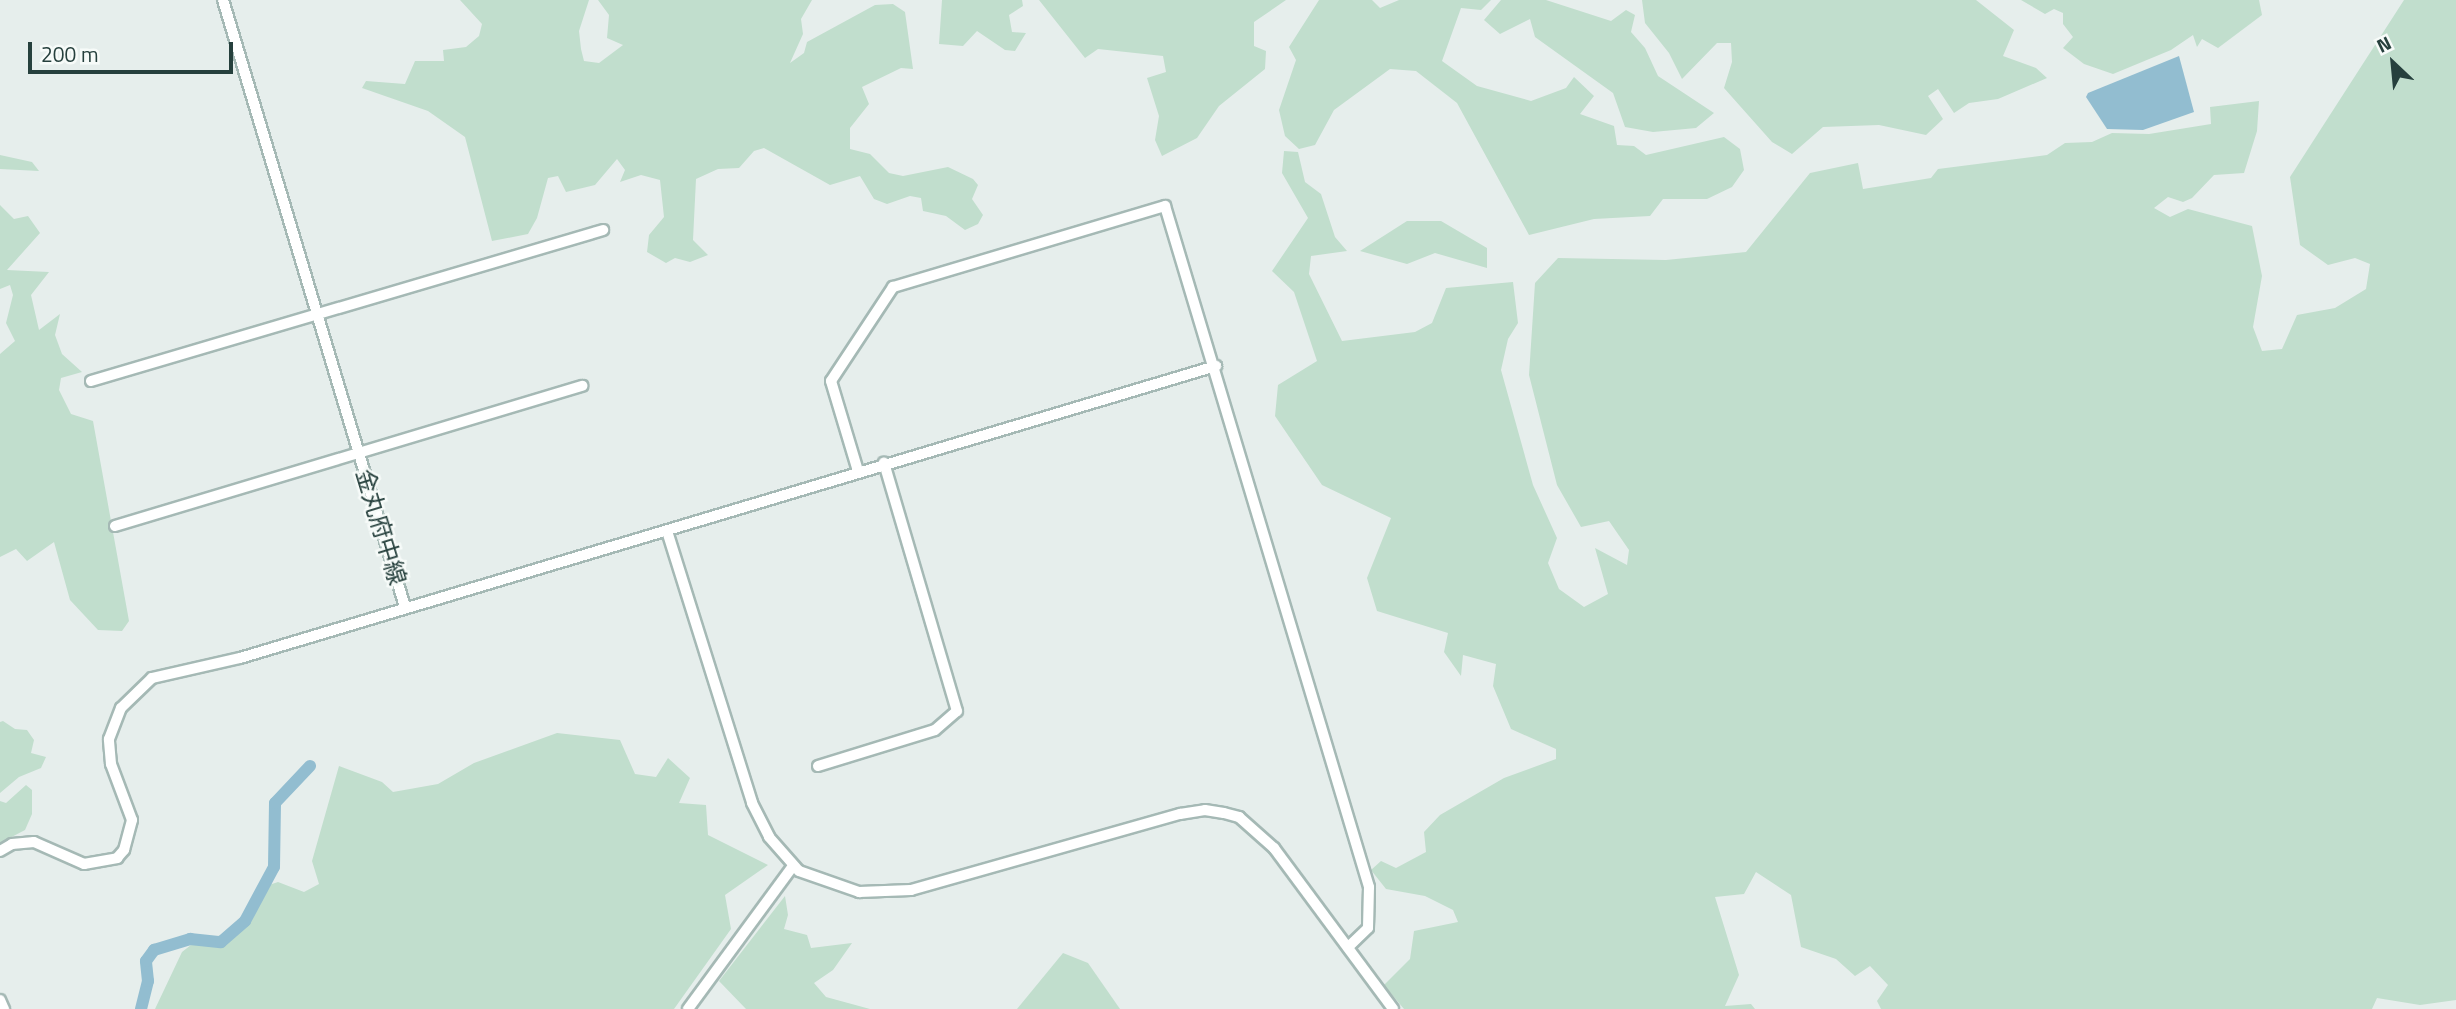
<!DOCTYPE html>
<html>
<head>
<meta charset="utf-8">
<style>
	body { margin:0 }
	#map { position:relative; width:2456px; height:1009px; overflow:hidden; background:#e6eeec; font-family:"Titillium Web","Noto Sans JP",sans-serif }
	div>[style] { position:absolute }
	.green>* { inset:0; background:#c1decd }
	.water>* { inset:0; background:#92bdd0 }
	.river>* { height:12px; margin:-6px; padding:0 6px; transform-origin:6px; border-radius:6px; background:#92bdd0 }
	.roads { filter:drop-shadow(2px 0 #a5b9b5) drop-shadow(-2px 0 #a5b9b5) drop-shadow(0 2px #a5b9b5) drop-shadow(0 -2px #a5b9b5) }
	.secondary>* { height:10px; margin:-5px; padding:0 5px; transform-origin:5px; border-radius:5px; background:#fff }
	span { translate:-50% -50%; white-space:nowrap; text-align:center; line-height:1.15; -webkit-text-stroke:5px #f7fbf9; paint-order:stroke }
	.street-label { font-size:24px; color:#26403d }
	.north { position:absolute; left:2358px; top:28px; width:70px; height:70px; -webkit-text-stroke:5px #f7fbf9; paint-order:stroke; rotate:334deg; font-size:19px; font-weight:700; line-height:28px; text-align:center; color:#26403d }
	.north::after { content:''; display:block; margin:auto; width:24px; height:32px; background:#26403d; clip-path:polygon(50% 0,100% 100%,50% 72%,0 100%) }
	.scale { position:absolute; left:28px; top:42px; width:205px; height:32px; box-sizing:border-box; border:4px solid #26403d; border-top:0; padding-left:9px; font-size:21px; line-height:24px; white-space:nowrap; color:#26403d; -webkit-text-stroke:5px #f7fbf9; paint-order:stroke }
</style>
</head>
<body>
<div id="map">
	<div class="green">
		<div style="clip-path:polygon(460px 0,589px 0,579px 31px,581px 49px,584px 61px,599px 63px,623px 45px,607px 38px,609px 15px,598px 0,812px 0,801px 19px,803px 34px,790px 63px,804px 53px,807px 42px,875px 5px,893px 4px,905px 12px,913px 69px,901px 68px,862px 87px,869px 104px,850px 128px,850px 149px,870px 154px,889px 173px,903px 176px,948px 167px,973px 179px,978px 185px,972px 199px,983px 215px,978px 224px,965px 230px,946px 216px,923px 211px,921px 198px,910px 196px,887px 204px,874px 199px,860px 176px,830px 185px,764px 148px,754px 151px,739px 168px,718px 169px,696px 179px,693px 240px,708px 255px,690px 262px,675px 258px,666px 263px,647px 252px,649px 235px,664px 217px,660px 180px,641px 175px,620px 182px,625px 170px,617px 159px,595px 185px,566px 192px,558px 176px,548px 178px,537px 218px,528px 234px,492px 241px,465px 137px,428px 111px,362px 88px,366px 81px,405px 84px,415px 61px,444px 61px,443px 50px,466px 47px,479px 36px,482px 24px)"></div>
		<div style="clip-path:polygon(942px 0,1022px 0,1023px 6px,1009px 15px,1012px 32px,1026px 33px,1015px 51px,1005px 50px,977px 31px,963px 46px,939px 44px)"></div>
		<div style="clip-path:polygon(1039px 0,1286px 0,1254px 22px,1254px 46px,1266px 51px,1265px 69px,1219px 106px,1197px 138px,1162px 156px,1155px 140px,1159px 116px,1147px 78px,1166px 72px,1163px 56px,1098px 49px,1085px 58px)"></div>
		<div style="clip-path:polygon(1319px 0,1372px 0,1380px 8px,1399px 0,1491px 0,1481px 10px,1461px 8px,1442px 61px,1477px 86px,1531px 101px,1566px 88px,1574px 77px,1594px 96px,1580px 114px,1614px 126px,1617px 145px,1634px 146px,1646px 155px,1724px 137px,1740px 149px,1744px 170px,1732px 187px,1707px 199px,1663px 199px,1650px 216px,1594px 219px,1529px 235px,1457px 103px,1416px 71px,1390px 69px,1334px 110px,1315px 145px,1299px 149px,1285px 136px,1279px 110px,1296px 60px,1289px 47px)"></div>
		<div style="clip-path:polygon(1501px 0,1546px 0,1611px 21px,1626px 10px,1635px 15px,1631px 32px,1645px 48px,1658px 76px,1714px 113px,1696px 128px,1653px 132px,1625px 127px,1613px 93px,1535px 37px,1530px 19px,1500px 34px,1484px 20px)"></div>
		<div style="clip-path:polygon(1642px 0,1976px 0,2014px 30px,2003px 56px,2036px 68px,2047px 78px,1998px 99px,1969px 103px,1954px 113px,1938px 89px,1928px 96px,1943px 119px,1926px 135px,1879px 125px,1823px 127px,1792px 154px,1772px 142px,1724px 88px,1732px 62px,1731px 43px,1717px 43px,1682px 79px,1669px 53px,1645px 23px)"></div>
		<div style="clip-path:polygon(2021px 0,2259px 0,2262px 15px,2218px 48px,2202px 39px,2197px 47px,2193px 35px,2171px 50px,2113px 74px,2084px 64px,2063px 48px,2073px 37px,2063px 24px,2063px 13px,2054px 9px,2045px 14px)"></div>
		<div style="clip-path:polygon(2404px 0,2456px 0,2456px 1000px,2420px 1005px,2377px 998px,2372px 1009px,1881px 1009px,1877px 1001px,1888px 985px,1870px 966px,1855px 976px,1836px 959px,1801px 947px,1791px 895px,1756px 872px,1744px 894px,1715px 897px,1739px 975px,1725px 1006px,1751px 1004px,1755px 1009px,1404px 1009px,1384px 985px,1410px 959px,1414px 931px,1458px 922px,1453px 910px,1425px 896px,1386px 889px,1371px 870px,1381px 861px,1396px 868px,1426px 852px,1424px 832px,1440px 815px,1504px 778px,1556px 759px,1556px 749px,1511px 729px,1493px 686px,1496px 664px,1463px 655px,1461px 676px,1444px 652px,1448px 633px,1377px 611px,1367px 578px,1391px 518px,1322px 485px,1275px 416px,1278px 385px,1317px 361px,1294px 292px,1272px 271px,1308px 218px,1282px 173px,1284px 151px,1298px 152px,1305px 182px,1321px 194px,1335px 237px,1347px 251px,1311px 256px,1309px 274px,1342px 341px,1415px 332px,1432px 323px,1446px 288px,1513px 282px,1518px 323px,1508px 339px,1501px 370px,1533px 485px,1557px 538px,1548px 563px,1559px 589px,1584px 607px,1608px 594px,1595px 548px,1627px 565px,1629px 550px,1609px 521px,1581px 527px,1557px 485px,1529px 375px,1535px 283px,1558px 258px,1666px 260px,1746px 252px,1810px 173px,1858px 163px,1863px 189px,1931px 178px,1938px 169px,2047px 155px,2065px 143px,2092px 142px,2112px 133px,2149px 134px,2211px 124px,2210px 107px,2259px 101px,2257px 131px,2244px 173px,2214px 175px,2192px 198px,2183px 202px,2168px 197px,2154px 208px,2170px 217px,2188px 209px,2252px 226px,2262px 276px,2253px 327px,2262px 351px,2282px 349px,2297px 315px,2335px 308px,2366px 289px,2370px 264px,2355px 258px,2328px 265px,2300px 245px,2290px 177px)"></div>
		<div style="clip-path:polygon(0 155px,32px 162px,39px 171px,0 169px)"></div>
		<div style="clip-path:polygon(0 205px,14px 219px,28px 216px,40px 233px,7px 270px,49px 272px,31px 295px,39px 330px,60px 314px,55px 335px,62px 354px,82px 372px,61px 378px,59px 390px,71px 414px,93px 421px,129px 621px,122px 631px,98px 630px,70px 600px,54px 542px,27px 561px,16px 549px,0 557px,0 354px,15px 341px,6px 323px,13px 295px,10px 285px,0 289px)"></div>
		<div style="clip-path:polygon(1407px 221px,1441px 221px,1487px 248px,1487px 268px,1435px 253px,1407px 264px,1360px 251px)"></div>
		<div style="clip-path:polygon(3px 721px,15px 729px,27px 730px,34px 740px,31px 753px,46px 757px,41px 768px,19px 777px,0 793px,0 801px,6px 803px,26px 785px,32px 790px,32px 814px,25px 830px,0 843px,0 722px)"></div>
		<div style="clip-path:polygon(557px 733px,620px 740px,635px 774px,656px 777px,668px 758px,690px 778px,679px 803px,706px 805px,708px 835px,768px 865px,725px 895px,731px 929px,674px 1009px,155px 1009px,182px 952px,200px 938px,226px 935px,242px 920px,260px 888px,278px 882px,304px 892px,319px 884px,312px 861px,339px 766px,382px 782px,393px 792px,438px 784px,474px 763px)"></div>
		<div style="clip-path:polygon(785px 896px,788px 915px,784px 929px,807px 935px,811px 948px,852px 943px,833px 970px,814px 983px,826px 997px,870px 1009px,746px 1009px,719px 981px)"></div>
		<div style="clip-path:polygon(1063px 953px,1088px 963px,1120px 1009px,1017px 1009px)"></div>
	</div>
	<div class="water">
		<div style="clip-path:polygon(2179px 56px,2194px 112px,2143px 130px,2107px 129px,2086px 97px,2088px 93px)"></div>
	</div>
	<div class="river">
		<div style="left:141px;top:1009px;width:29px;rotate:-76deg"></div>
		<div style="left:148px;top:981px;width:20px;rotate:-96deg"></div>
		<div style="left:146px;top:961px;width:14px;rotate:-54deg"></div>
		<div style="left:154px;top:950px;width:38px;rotate:-17deg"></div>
		<div style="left:190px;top:939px;width:31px;rotate:6deg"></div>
		<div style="left:221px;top:942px;width:32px;rotate:-41deg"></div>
		<div style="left:245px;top:921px;width:61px;rotate:-61.8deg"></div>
		<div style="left:274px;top:867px;width:64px;rotate:-89.1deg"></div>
		<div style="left:275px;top:803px;width:51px;rotate:-46.6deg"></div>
	</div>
	<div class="roads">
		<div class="secondary">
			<div style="left:223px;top:0;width:634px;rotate:73.31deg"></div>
			<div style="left:91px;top:381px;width:534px;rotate:-16.43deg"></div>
			<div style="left:858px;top:471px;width:94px;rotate:-106.7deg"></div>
			<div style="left:831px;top:381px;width:113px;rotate:-56.6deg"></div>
			<div style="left:893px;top:287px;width:284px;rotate:-16.6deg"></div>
			<div style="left:1165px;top:206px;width:711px;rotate:73.32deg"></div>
			<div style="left:1369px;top:887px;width:41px;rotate:91.4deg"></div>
			<div style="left:1368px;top:928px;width:28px;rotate:136deg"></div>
			<div style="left:115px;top:526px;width:488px;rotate:-16.7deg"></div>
			<div style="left:667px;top:531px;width:285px;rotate:72.6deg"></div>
			<div style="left:752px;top:803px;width:38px;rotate:63deg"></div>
			<div style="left:769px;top:837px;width:45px;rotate:48.6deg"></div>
			<div style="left:799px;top:871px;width:64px;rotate:19.3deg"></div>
			<div style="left:859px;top:892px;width:52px;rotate:-2.2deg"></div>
			<div style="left:911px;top:890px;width:280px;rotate:-15.8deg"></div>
			<div style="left:1180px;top:814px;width:25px;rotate:-9deg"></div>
			<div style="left:1205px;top:810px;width:19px;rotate:9deg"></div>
			<div style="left:1224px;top:813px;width:16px;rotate:15deg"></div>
			<div style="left:1239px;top:817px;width:47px;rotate:41.5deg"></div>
			<div style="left:1274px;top:848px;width:200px;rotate:53.5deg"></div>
			<div style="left:818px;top:766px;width:122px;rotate:-17.1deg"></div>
			<div style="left:935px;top:730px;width:29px;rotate:-41deg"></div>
			<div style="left:957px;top:711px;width:259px;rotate:-106.4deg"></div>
			<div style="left:0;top:851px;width:14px;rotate:-30deg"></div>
			<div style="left:12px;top:844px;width:22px;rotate:-5deg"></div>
			<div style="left:34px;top:842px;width:55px;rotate:23.7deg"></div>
			<div style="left:84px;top:864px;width:34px;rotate:-10deg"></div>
			<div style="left:117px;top:858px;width:11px;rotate:-49deg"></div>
			<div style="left:124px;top:850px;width:31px;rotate:-75deg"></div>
			<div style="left:132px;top:820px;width:60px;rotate:-110.6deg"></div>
			<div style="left:111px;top:764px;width:25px;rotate:-95deg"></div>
			<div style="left:109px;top:739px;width:33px;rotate:-69deg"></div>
			<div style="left:121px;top:708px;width:43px;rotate:-44.1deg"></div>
			<div style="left:152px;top:678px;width:90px;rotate:-12.8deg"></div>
			<div style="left:240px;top:658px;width:1019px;rotate:-16.66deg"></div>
			<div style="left:0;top:1000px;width:10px;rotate:66deg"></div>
			<div style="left:688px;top:1009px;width:177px;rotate:-53.7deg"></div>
		</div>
	</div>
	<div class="street-label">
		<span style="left:381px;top:527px;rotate:73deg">金丸府中線</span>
	</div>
	<div class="north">N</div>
	<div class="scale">200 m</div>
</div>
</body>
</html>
